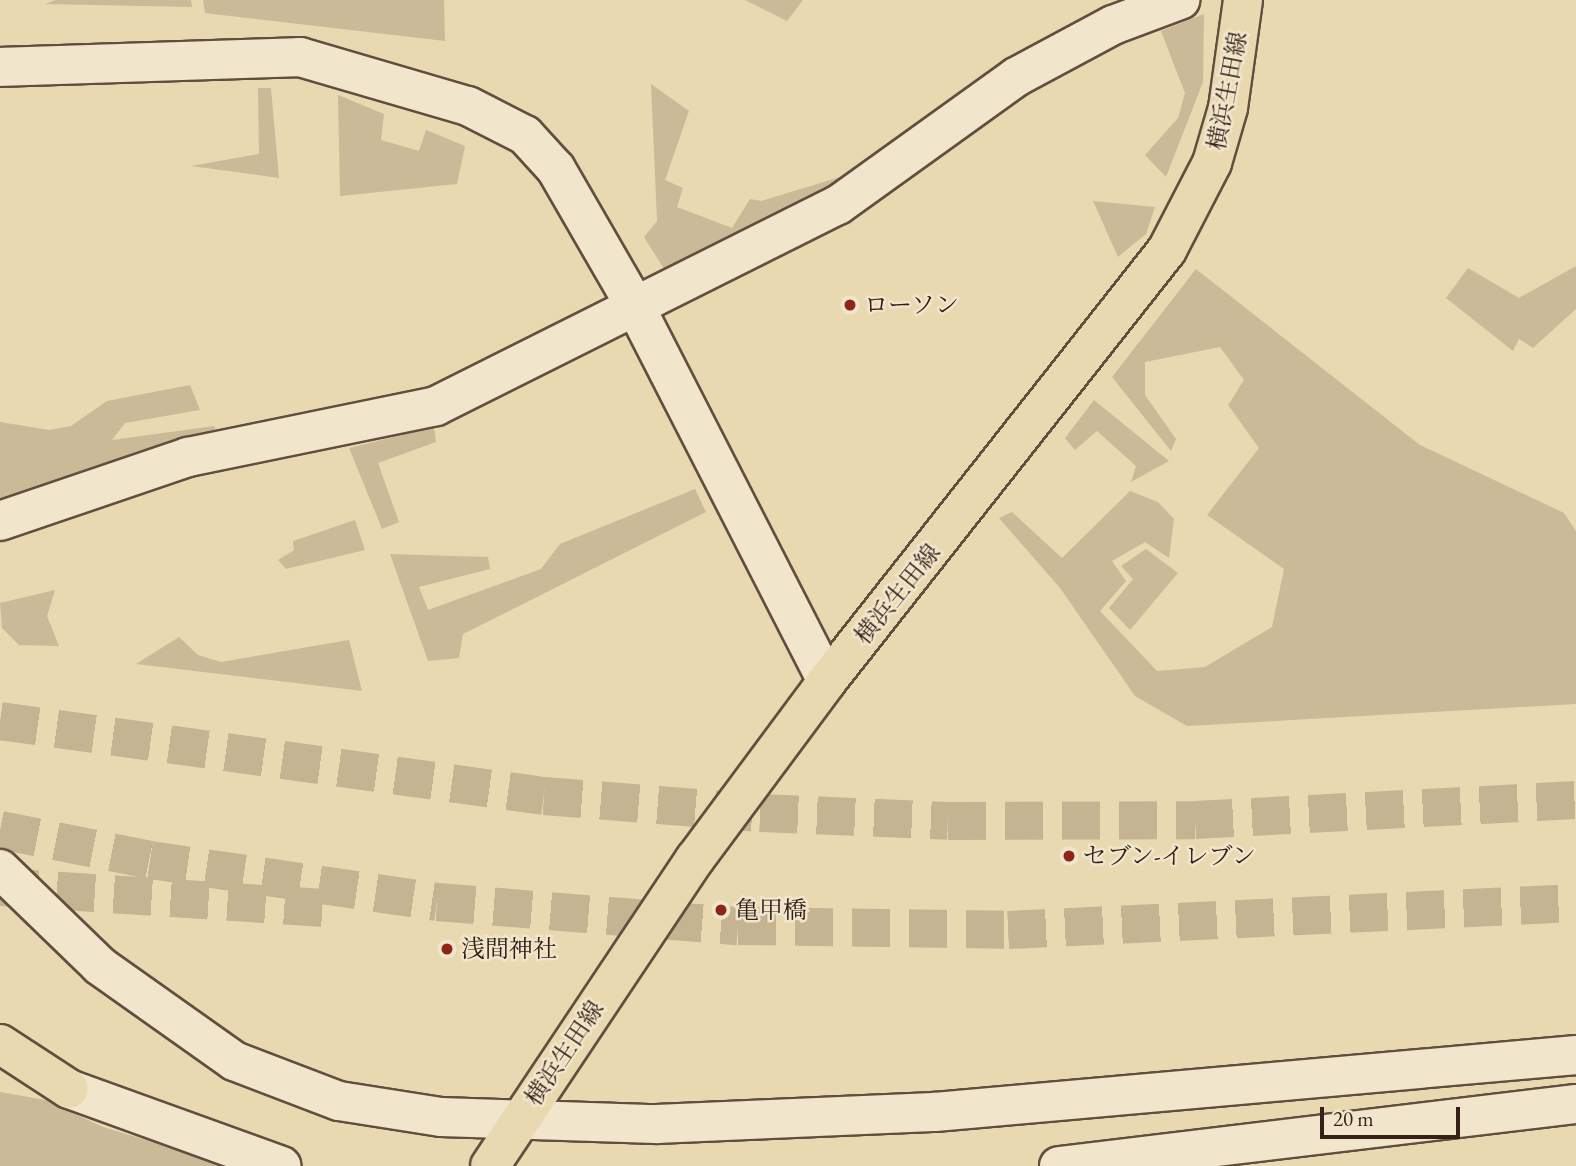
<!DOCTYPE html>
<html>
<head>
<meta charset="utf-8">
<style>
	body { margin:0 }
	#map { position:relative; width:1576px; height:1166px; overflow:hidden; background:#e9d9b1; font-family:"EB Garamond","Noto Serif JP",serif }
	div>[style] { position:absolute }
	.green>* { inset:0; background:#caba97 }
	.highway-tunnel>* { height:38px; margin-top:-19px; transform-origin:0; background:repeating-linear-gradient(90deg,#c5b492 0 38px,transparent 0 57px) }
	.roads { filter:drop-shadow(2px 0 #624e3e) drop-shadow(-2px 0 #624e3e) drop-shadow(0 2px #624e3e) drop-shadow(0 -2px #624e3e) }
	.street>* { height:38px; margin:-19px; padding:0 19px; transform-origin:19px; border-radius:19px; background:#f1e6cc }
	.secondary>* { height:38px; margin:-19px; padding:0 19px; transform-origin:19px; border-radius:19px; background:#f1e6cc }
	.primary>* { height:38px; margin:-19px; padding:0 19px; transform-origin:19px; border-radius:19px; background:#e9d9b1 }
	.highway>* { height:38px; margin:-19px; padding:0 19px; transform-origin:19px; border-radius:19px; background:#e9d9b1 }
	.dots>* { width:19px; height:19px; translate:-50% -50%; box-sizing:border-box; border:4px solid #f1e6cc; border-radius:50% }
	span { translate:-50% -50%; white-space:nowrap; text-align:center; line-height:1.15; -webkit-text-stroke:5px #f1e6cc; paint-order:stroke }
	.street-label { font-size:24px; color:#352018 }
	.poi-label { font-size:24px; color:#352018 }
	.left { translate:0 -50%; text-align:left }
	.scale { position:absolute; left:1320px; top:1107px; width:140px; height:32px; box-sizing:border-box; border:4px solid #352018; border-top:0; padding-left:9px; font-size:21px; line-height:24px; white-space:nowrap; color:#352018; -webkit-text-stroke:5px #f1e6cc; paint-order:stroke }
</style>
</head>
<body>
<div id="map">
	<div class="green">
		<div style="clip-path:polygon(56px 0,191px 0,192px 7px,45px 4px)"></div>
		<div style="clip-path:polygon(203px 0,444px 0,445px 41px,205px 13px)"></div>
		<div style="clip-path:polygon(745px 0,803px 0,787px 21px)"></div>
		<div style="clip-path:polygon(1204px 14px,1203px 82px,1166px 177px,1145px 155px,1178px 118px,1185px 93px,1161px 31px)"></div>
		<div style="clip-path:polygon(651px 84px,689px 111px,665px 180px,683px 188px,677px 207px,732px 228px,750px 199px,761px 201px,873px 167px,666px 272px,644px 237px,657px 221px)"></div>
		<div style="clip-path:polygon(258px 88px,271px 88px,279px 178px,191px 166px,259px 154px)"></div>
		<div style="clip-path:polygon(338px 95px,384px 114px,381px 140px,419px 151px,426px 130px,465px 146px,457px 184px,340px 196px)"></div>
		<div style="clip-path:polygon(1093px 201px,1155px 207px,1146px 234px,1118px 257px)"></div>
		<div style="clip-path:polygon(1576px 266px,1576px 309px,1533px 348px,1519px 339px,1513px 351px,1446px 298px,1468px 268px,1519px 298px)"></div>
		<div style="clip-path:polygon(1196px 269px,1420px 445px,1564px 513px,1576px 531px,1576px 704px,1187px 726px,1135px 696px,1060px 588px,999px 518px,1012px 512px,1062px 558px,1130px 491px,1158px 502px,1174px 519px,1169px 558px,1145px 542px,1112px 561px,1126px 581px,1100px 611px,1157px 671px,1205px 667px,1272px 627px,1284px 569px,1207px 515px,1259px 448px,1228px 405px,1244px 380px,1220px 347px,1145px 362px,1145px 395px,1176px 439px,1171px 451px,1112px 377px)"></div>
		<div style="clip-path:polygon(190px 385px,200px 410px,125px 423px,112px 440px,214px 426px,220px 440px,0 507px,0 422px,49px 430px,71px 426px,107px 401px)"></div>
		<div style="clip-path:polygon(1094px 400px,1169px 461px,1131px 482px,1136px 466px,1097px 431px,1075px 450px,1065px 438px)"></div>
		<div style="clip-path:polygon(434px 427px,436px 442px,378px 463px,399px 522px,382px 529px,349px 448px)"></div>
		<div style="clip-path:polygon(695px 489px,706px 512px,463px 634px,459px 658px,428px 661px,390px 554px,488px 557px,490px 569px,419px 587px,428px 610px,541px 569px,560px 544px)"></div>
		<div style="clip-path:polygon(355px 520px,365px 550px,286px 569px,278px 560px,294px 550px,293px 541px)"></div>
		<div style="clip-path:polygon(1146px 549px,1178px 573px,1130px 630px,1109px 608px,1133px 579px,1121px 566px)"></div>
		<div style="clip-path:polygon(55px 590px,47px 616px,59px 646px,19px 645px,2px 628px,0 603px)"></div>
		<div style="clip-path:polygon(179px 637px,198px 655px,221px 662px,349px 640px,362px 691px,136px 664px)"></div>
		<div style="clip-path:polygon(0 1092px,45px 1100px,103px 1127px,232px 1166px,0 1166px)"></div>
	</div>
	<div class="highway-tunnel">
		<div style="left:0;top:721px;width:549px;rotate:7.85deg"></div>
		<div style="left:544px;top:796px;width:217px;rotate:4.5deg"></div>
		<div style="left:760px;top:813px;width:188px;rotate:2.4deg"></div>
		<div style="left:948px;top:821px;width:247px;rotate:-0.2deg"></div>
		<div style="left:1195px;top:820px;width:382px;rotate:-3deg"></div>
		<div style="left:0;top:830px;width:153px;rotate:11.3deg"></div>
		<div style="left:150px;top:860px;width:290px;rotate:8.3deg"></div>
		<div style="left:437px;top:902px;width:302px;rotate:4.6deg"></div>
		<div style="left:738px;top:926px;width:270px;rotate:0.8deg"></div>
		<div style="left:1008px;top:930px;width:569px;rotate:-2.72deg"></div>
		<div style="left:0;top:887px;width:325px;rotate:3.7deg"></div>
	</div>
	<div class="roads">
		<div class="street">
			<div style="left:0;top:67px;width:300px;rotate:-1.9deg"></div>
			<div style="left:300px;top:57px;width:175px;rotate:16.3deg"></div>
			<div style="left:468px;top:106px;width:64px;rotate:27deg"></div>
			<div style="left:525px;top:135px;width:46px;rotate:47.6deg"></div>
			<div style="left:556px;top:169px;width:158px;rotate:60deg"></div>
			<div style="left:635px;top:306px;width:421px;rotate:62.9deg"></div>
			<div style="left:0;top:521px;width:199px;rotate:-18.8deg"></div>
			<div style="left:188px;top:457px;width:253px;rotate:-11.6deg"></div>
			<div style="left:436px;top:406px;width:449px;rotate:-26.6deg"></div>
			<div style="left:838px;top:205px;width:219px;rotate:-35.7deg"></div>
			<div style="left:1016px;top:77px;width:110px;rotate:-28.2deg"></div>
			<div style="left:1113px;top:25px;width:72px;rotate:-20.5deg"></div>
		</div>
		<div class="secondary">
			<div style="left:0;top:869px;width:139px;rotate:44.1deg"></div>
			<div style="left:100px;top:966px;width:164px;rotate:35.3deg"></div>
			<div style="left:234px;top:1061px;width:112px;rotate:20.9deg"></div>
			<div style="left:339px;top:1101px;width:103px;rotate:8.9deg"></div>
			<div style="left:441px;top:1117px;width:215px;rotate:1.9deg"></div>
			<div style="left:656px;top:1124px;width:279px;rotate:-2.5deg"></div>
			<div style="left:935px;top:1112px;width:644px;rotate:-5.08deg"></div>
			<div style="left:69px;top:1089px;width:226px;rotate:19.9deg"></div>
			<div style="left:1059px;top:1166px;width:521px;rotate:-6.84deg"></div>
		</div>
		<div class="primary">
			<div style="left:490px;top:1166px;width:369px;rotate:-56.3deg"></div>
			<div style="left:695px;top:859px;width:222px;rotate:-53.4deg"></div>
			<div style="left:827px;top:681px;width:549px;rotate:-51.73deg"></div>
			<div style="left:1167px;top:250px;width:98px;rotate:-62.7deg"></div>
			<div style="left:1212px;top:163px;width:57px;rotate:-73.8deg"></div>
			<div style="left:1228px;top:108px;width:109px;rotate:-82.1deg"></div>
		</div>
		<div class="highway">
			<div style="left:0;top:1044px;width:82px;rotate:33.1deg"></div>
		</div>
	</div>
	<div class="dots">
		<div style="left:850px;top:305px;background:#8f2418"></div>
		<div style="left:1069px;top:856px;background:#8f2418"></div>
		<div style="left:721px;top:910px;background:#8f2418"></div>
		<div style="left:447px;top:949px;background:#8f2418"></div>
	</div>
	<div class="street-label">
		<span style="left:1227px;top:91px;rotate:-79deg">横浜生田線</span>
		<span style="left:897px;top:594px;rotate:-51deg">横浜生田線</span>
		<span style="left:564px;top:1053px;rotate:-56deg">横浜生田線</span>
	</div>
	<div class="poi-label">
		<span class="left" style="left:864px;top:305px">ローソン</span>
		<span class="left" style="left:1083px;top:856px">セブン-イレブン</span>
		<span class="left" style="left:735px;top:910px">亀甲橋</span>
		<span class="left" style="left:461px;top:949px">浅間神社</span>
	</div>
	<div class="scale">20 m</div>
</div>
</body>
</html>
